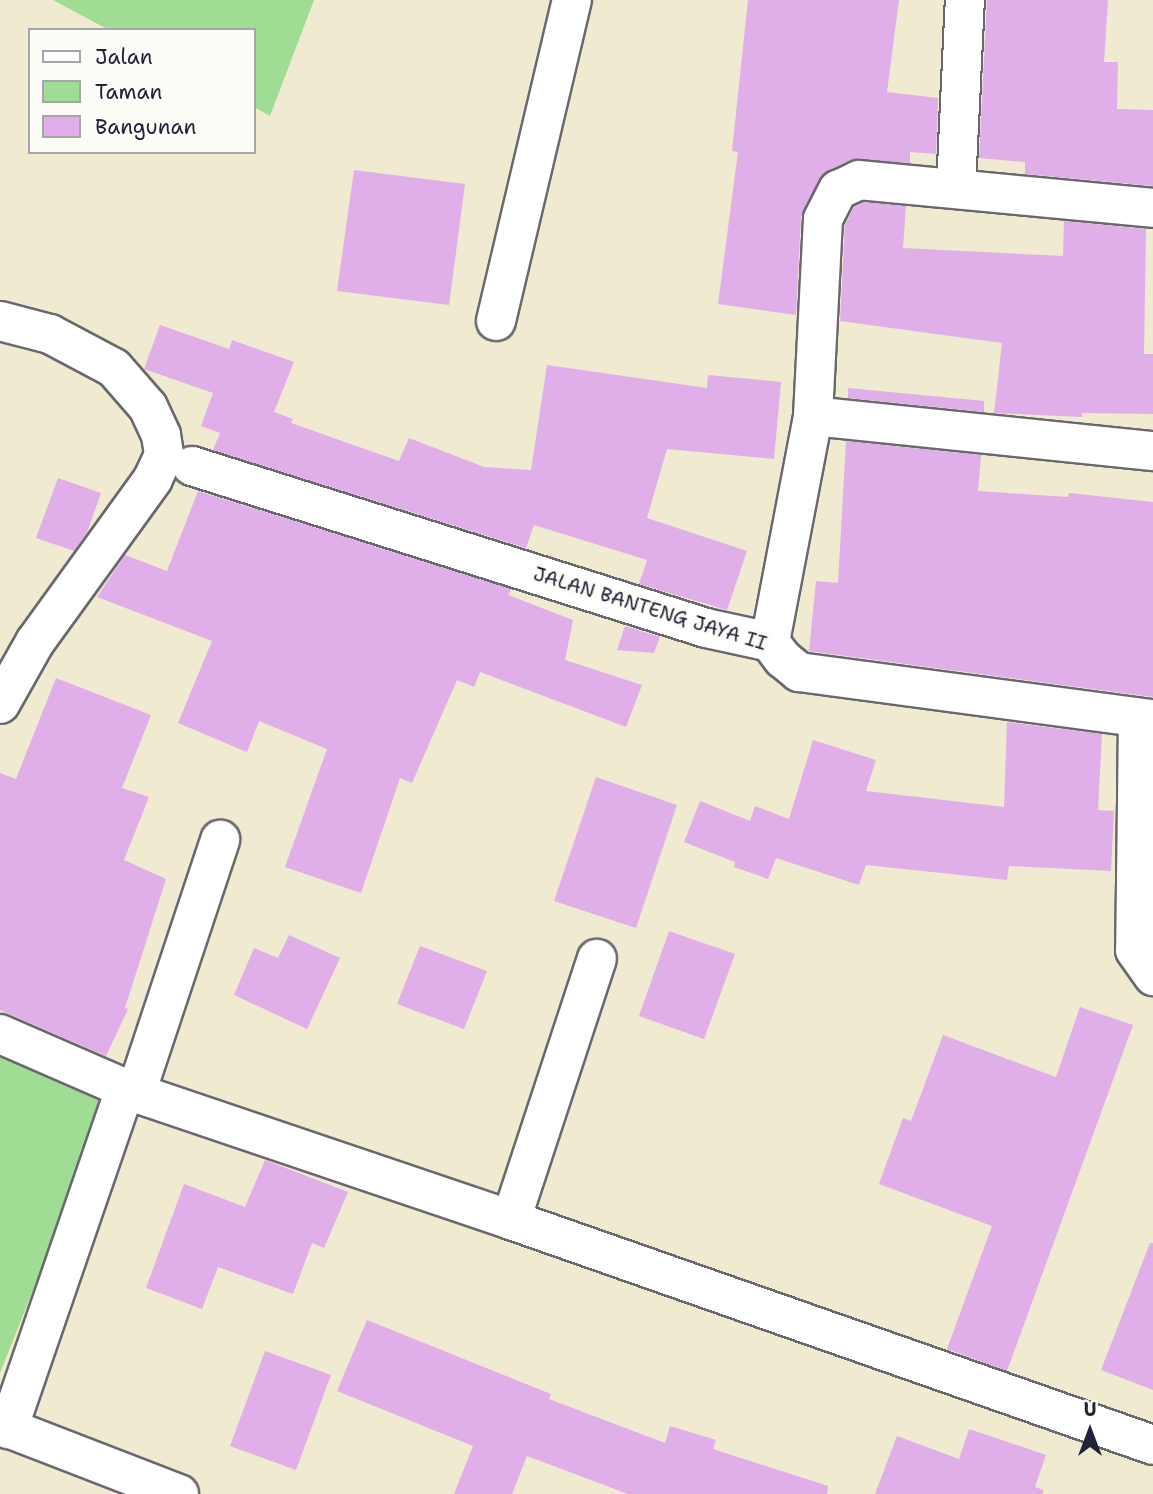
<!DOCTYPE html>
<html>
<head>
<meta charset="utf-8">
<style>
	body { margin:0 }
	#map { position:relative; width:1153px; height:1494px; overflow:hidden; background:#efead0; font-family:"Shantell Sans",sans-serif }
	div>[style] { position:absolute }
	.green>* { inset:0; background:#9edd93 }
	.building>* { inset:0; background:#e0aee9 }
	.roads { filter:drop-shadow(2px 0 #6a686f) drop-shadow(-2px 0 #6a686f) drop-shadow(0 2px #6a686f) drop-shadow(0 -2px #6a686f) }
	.street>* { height:38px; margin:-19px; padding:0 19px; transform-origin:19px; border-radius:19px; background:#fff }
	span { translate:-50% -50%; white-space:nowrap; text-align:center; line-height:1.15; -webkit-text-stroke:6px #fdfcf7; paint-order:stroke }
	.street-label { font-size:19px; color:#22223b }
	.legend { position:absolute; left:28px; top:28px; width:228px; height:126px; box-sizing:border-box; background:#fdfcf7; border:2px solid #a5a5ac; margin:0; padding:9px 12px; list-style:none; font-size:21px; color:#22223b }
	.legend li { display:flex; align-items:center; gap:14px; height:35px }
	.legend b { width:35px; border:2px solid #a5a5ac }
	.north { position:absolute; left:1055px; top:1396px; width:70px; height:70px; -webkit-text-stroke:5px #fdfcf7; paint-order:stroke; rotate:0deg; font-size:19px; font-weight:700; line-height:28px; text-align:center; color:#22223b }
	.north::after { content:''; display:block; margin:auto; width:24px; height:32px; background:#22223b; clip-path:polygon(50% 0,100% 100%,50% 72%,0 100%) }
</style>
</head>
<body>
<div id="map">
	<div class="green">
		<div style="clip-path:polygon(53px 0,314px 0,270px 116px,254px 107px,254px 30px,109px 30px)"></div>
		<div style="clip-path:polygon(0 1057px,109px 1100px,0 1373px)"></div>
	</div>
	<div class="building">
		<div style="clip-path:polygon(748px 0,899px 0,887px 92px,938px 98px,936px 154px,910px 152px,910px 163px,850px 160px,829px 170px,819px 180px,801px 217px,796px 315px,718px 304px,738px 152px,732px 151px)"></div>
		<div style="clip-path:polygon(987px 0,1108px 0,1104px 62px,1118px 62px,1117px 109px,1153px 110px,1153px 186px,1025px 174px,1025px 162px,979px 158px)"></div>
		<div style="clip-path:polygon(354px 170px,465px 184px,449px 305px,337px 291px)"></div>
		<div style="clip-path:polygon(863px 202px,906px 206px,903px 248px,1063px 256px,1064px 221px,1146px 229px,1144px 354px,1153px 354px,1153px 414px,1082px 413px,1082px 417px,994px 413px,1002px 343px,840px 321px,845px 225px,854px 207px)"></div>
		<div style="clip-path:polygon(160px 325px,229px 349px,232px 340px,294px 362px,274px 412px,293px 419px,291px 423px,399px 461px,409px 438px,484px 467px,531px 470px,547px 365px,707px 388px,708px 375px,781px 382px,774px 459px,667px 449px,647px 518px,747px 551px,727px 610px,639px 584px,647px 560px,534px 525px,526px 548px,213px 450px,220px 433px,201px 426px,213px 393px,144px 369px)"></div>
		<div style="clip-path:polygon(848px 388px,984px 401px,984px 412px,848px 398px)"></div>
		<div style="clip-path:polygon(846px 441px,981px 455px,978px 491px,1068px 497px,1069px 493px,1153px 502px,1153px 697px,809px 651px,816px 581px,838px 583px)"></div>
		<div style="clip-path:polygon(58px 478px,101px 493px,87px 532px,74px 551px,36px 538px)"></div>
		<div style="clip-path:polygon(198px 491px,511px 589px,508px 595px,573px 620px,565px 660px,642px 685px,626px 727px,480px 672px,474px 687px,457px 680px,412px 783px,400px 778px,361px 893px,285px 867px,327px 749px,259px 721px,247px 752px,178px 723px,212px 641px,97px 597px,125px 555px,167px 571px)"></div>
		<div style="clip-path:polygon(625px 626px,660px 637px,654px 653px,617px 650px)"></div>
		<div style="clip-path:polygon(56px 678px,151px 715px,122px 788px,149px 797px,124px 860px,166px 879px,125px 1008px,128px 1009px,106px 1056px,0 1010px,0 773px,16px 779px)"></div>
		<div style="clip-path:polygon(1007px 722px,1102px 734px,1098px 810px,1114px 811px,1111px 871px,1009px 866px,1007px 880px,866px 865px,859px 885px,776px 858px,768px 879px,734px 867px,735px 862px,684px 842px,700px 801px,750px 821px,755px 806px,789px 819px,813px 740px,876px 760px,866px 791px,1004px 807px)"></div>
		<div style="clip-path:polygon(596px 777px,677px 805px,636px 928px,554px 901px)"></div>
		<div style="clip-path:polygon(669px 931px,735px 954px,704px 1039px,639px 1016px)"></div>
		<div style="clip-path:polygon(289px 935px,340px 958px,307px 1029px,234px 995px,254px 948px,278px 958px)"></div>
		<div style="clip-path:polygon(420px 946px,487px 971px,464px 1029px,397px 1004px)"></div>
		<div style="clip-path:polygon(1080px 1007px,1133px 1025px,1007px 1371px,947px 1349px,992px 1226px,879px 1184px,903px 1118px,911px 1121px,943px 1035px,1056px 1077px)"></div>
		<div style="clip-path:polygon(265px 1160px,348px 1192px,324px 1248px,312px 1243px,293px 1294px,218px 1267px,202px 1309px,146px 1288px,184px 1184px,245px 1207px)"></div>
		<div style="clip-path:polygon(1150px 1243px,1153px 1243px,1153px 1390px,1101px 1370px)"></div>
		<div style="clip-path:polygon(367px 1320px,551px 1394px,549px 1399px,665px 1443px,670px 1426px,716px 1440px,713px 1449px,828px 1486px,827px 1494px,628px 1494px,527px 1456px,512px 1494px,454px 1494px,473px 1446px,337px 1391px)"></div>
		<div style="clip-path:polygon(265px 1351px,331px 1375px,296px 1470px,230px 1446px)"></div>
		<div style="clip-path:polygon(969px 1429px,1046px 1455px,1035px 1487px,1043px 1490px,1043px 1494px,875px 1494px,897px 1436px,959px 1459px)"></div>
	</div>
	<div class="roads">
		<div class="street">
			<div style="left:956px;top:188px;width:188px;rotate:-87.3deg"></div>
			<div style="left:0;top:321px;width:52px;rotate:14.6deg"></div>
			<div style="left:50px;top:334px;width:72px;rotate:28deg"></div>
			<div style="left:114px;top:368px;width:52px;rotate:48.9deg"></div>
			<div style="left:148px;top:407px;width:31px;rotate:65deg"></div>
			<div style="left:161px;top:435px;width:20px;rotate:81deg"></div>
			<div style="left:164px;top:455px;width:26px;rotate:115deg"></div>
			<div style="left:153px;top:479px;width:201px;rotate:125.9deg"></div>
			<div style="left:35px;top:642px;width:71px;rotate:119.4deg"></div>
			<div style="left:496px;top:321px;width:330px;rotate:-76.7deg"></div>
			<div style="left:813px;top:416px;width:342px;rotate:5.9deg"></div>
			<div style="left:192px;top:466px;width:539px;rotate:17.49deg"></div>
			<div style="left:706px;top:628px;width:66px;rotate:12.3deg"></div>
			<div style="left:770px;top:642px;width:21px;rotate:53deg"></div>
			<div style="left:783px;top:659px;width:21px;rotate:39deg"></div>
			<div style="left:799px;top:672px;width:357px;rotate:7.6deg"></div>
			<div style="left:770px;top:642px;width:230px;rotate:-79.2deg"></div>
			<div style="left:813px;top:416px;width:197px;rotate:-87.1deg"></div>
			<div style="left:823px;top:219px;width:33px;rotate:-63deg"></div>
			<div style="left:838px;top:190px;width:23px;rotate:-25deg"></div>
			<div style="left:859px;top:180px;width:295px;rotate:5.4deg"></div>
			<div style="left:1138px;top:718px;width:232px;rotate:90.7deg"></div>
			<div style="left:1135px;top:950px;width:32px;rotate:55deg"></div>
			<div style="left:0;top:1034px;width:148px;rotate:23.5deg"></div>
			<div style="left:136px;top:1093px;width:396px;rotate:18.7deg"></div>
			<div style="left:511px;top:1220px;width:680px;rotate:19.31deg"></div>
			<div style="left:136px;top:1093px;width:267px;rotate:-71.6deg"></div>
			<div style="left:511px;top:1220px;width:275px;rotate:-71.8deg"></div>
			<div style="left:0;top:1425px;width:192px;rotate:21.1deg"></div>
			<div style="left:8px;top:1429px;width:360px;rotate:-71deg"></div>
		</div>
	</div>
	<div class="street-label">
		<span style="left:650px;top:609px;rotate:17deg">JALAN BANTENG JAYA II</span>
	</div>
	<ul class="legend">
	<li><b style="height:9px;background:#fff"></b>Jalan</li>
	<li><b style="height:19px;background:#9edd93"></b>Taman</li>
	<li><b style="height:19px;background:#e0aee9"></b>Bangunan</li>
	</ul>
	<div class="north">U</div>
</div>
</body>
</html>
